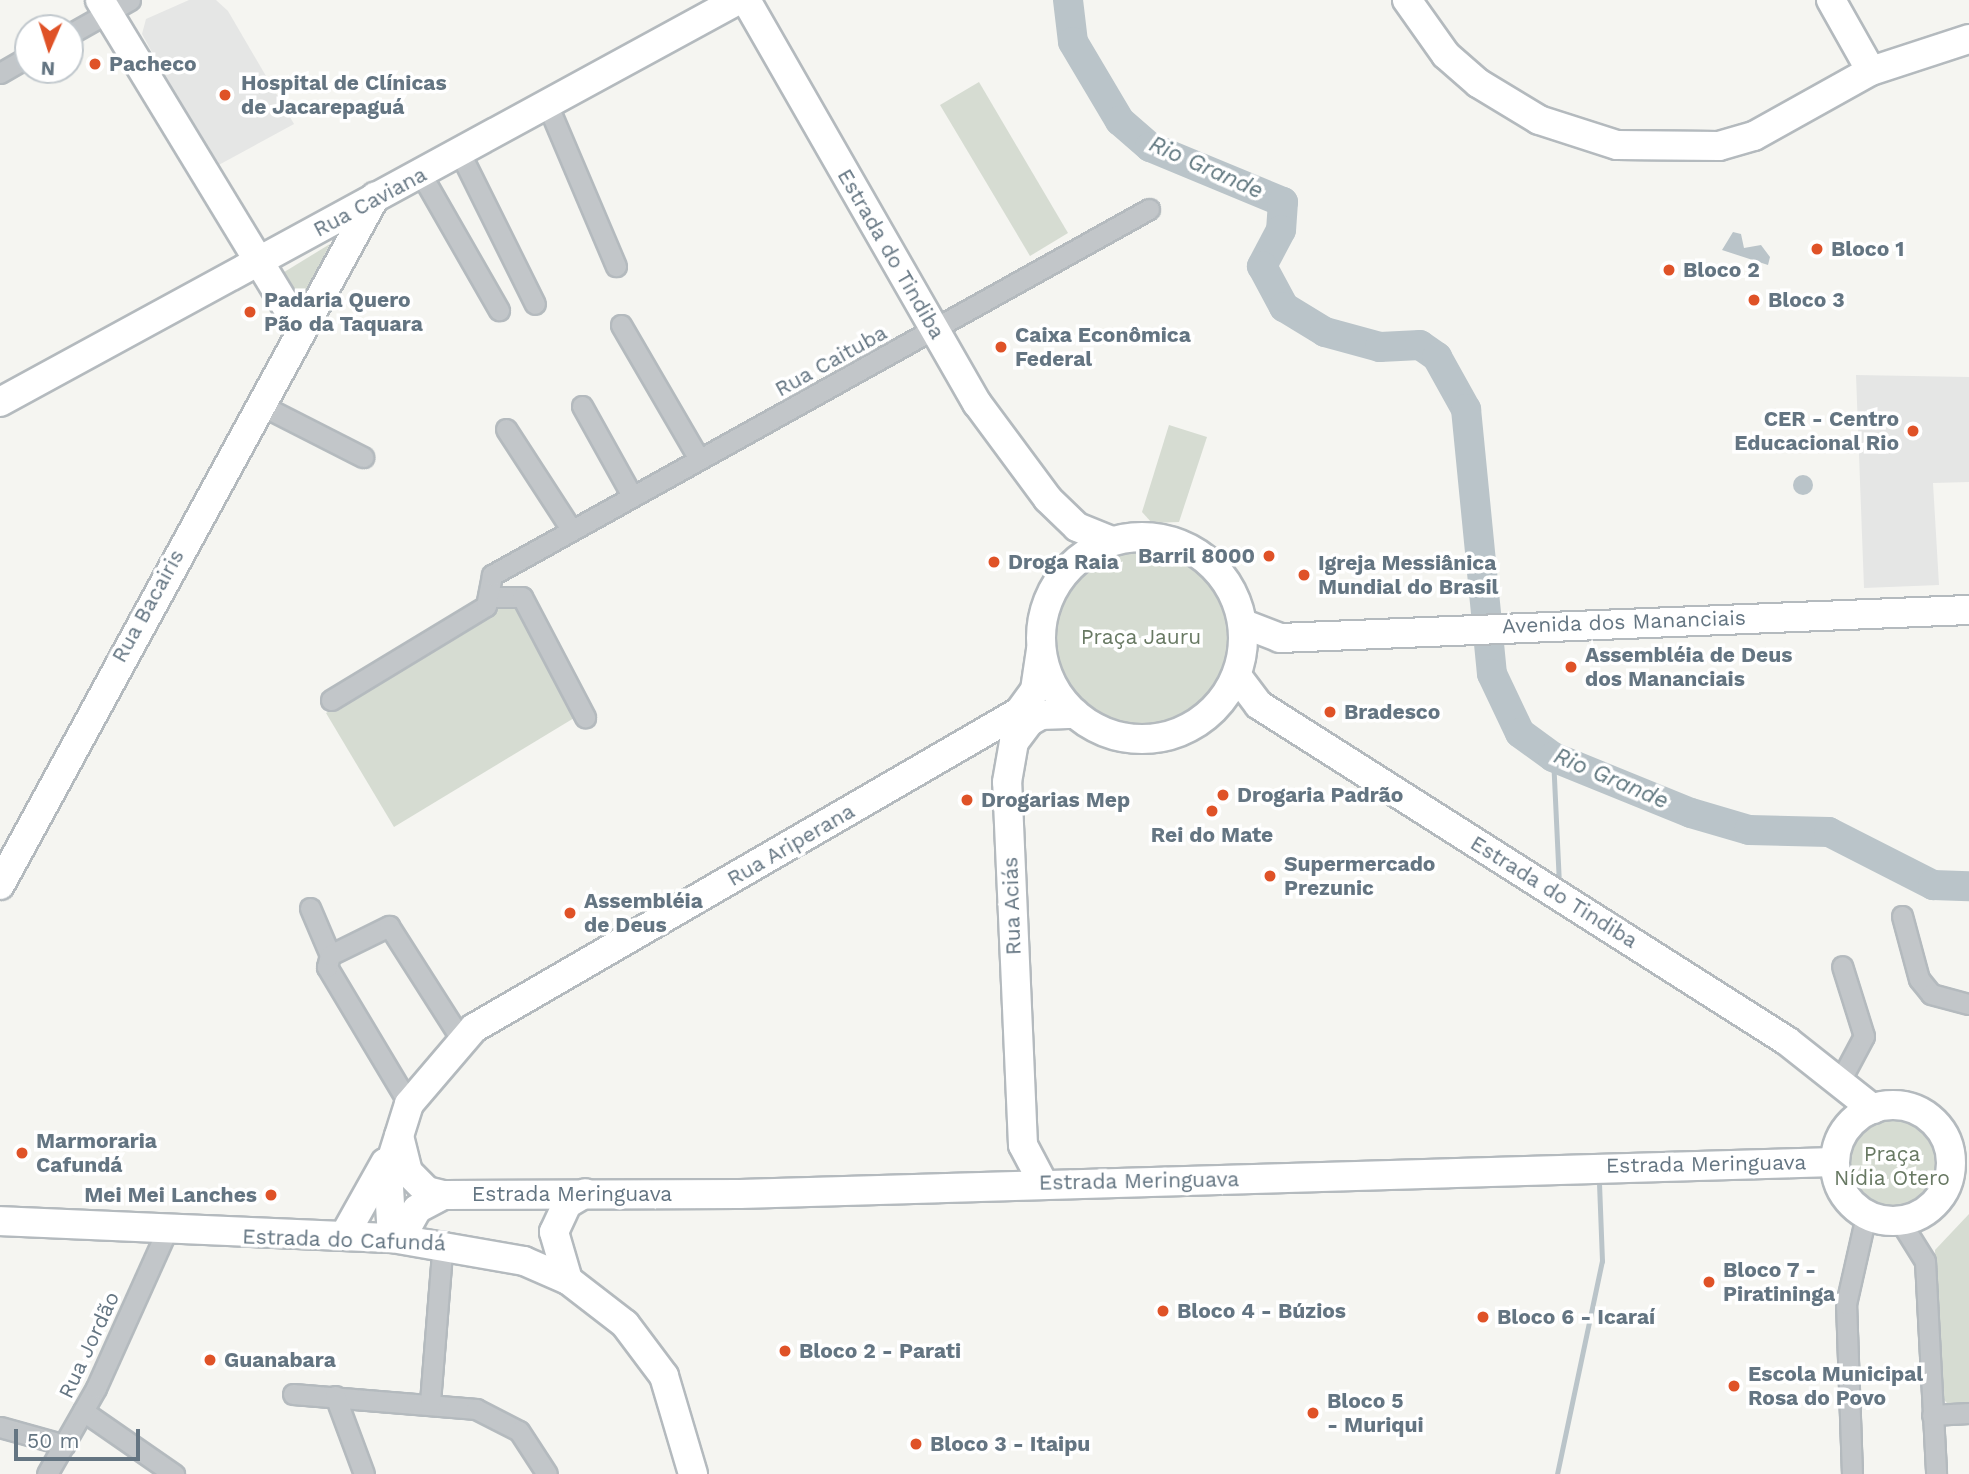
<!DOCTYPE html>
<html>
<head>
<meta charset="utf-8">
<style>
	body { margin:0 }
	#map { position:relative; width:1969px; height:1474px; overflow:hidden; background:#f5f5f1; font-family:"Work Sans",sans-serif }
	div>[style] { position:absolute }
	.built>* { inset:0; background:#e5e6e5 }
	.green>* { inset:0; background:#d6dcd2 }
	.round { border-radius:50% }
	.water>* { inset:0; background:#bac4c9 }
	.stream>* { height:5px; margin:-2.5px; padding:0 2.5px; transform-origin:2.5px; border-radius:2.5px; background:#bac4c9 }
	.river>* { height:30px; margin:-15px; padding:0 15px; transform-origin:15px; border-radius:15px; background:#bac4c9 }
	.roads { filter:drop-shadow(2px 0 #b4babe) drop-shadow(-2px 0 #b4babe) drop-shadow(0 2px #b4babe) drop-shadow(0 -2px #b4babe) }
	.street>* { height:19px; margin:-9.5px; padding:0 9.5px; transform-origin:9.5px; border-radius:9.5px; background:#c2c6c9 }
	.secondary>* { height:28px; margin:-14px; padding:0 14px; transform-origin:14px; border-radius:14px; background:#fff }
	.secondary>.ring { margin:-14px; padding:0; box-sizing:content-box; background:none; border:28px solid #fff; border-radius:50% }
	.dots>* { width:19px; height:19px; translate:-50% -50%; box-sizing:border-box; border:4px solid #fff; border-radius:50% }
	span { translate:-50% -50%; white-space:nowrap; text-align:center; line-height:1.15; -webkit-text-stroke:7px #fff; paint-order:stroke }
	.poi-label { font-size:21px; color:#647582; font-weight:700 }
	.left { translate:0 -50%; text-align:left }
	.right { translate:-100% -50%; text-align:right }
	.street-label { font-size:21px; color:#647582 }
	.park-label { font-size:21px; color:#687963 }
	.water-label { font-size:23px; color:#60777f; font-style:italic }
	.north { position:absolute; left:14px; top:14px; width:70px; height:70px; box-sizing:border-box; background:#fff; border:2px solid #c1c8cd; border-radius:50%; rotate:183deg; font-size:19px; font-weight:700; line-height:28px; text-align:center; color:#647582 }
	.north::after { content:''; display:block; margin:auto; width:24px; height:32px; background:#df5227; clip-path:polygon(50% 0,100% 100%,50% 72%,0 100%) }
	.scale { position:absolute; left:14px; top:1429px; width:126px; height:32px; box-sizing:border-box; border:4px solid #647582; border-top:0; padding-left:9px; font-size:21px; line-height:24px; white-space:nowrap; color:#647582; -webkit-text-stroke:5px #fff; paint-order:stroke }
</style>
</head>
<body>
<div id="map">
	<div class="built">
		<div style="clip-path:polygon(189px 0,216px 0,228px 11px,294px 124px,215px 167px,142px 34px,146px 19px)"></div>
		<div style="clip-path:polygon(1856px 375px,1969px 377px,1969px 482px,1933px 483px,1939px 585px,1864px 588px)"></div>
	</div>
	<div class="green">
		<div style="clip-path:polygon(979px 82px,1068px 233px,1030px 256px,940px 105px)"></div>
		<div style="clip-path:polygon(330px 244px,300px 305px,281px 274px)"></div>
		<div style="clip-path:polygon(1169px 425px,1207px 437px,1179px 522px,1152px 523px,1142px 512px)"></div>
		<div class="round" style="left:1048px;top:544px;width:186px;height:186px"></div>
		<div style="clip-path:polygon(513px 598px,579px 715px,394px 827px,326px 713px)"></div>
		<div class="round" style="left:1846px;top:1120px;width:92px;height:92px"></div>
		<div style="clip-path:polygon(1969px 1214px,1969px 1408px,1952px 1408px,1941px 1397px,1935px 1250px)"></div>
	</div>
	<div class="water">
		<div style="clip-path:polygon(1733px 232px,1741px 234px,1744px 248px,1761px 245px,1770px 257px,1768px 265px,1722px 250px)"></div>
		<div class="round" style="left:1793px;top:475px;width:20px;height:20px"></div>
	</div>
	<div class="stream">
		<div style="left:1553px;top:757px;width:125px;rotate:87.3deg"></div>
		<div style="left:1557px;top:1474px;width:218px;rotate:-78.1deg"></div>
		<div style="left:1602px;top:1261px;width:79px;rotate:-92.2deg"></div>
	</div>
	<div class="river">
		<div style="left:1068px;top:0;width:42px;rotate:83.2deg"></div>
		<div style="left:1073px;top:42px;width:92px;rotate:59.3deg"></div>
		<div style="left:1120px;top:121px;width:40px;rotate:41deg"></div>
		<div style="left:1150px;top:147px;width:144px;rotate:22.5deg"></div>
		<div style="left:1283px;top:202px;width:28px;rotate:94deg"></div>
		<div style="left:1281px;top:230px;width:41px;rotate:117.8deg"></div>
		<div style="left:1262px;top:266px;width:47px;rotate:61.8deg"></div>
		<div style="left:1284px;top:307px;width:48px;rotate:31.4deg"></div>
		<div style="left:1325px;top:332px;width:57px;rotate:15.3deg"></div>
		<div style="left:1380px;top:347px;width:40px;rotate:-2.9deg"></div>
		<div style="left:1420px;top:345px;width:21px;rotate:35deg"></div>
		<div style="left:1437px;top:357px;width:60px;rotate:60.9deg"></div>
		<div style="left:1466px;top:409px;width:266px;rotate:84.4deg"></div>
		<div style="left:1492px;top:674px;width:65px;rotate:64.6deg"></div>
		<div style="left:1520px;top:733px;width:41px;rotate:36deg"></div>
		<div style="left:1553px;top:757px;width:149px;rotate:22.1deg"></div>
		<div style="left:1691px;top:813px;width:60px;rotate:16.3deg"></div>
		<div style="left:1749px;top:830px;width:80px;rotate:1.4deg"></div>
		<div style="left:1829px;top:832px;width:117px;rotate:27deg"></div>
		<div style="left:1933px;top:885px;width:36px;rotate:2deg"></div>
	</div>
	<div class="roads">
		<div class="street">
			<div style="left:70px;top:34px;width:69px;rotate:-29.5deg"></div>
			<div style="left:0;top:73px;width:32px;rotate:-30deg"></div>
			<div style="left:548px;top:106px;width:174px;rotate:67deg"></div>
			<div style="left:461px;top:155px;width:166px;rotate:63.6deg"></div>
			<div style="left:421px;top:174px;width:157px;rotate:60.2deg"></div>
			<div style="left:621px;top:325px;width:155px;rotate:59.8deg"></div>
			<div style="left:259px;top:404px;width:117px;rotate:27deg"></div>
			<div style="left:582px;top:406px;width:103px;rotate:60.9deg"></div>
			<div style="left:506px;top:429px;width:119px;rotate:57deg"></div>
			<div style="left:490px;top:597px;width:32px"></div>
			<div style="left:522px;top:597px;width:136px;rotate:62.3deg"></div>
			<div style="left:331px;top:700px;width:181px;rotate:-31.2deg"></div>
			<div style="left:486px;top:606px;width:32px;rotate:-79deg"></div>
			<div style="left:492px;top:575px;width:752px;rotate:-29.12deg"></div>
			<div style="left:310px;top:908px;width:51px;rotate:66.9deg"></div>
			<div style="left:1902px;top:916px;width:65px;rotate:74.9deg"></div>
			<div style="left:1919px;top:979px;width:19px;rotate:51deg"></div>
			<div style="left:1931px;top:994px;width:39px;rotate:15deg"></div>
			<div style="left:1839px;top:1083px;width:53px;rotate:-62deg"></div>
			<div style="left:1864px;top:1036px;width:73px;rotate:-107.4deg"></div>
			<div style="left:409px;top:1104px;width:160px;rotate:-120.9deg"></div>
			<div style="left:327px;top:967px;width:12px;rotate:-76deg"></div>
			<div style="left:330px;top:955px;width:66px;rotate:-26.2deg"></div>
			<div style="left:389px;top:926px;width:134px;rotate:57.5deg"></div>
			<div style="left:1900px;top:1221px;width:47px;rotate:58deg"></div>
			<div style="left:1925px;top:1261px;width:213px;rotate:87deg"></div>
			<div style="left:293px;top:1394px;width:184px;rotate:4.7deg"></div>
			<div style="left:476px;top:1409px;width:48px;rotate:27.1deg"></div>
			<div style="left:519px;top:1431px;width:51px;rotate:56.9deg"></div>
			<div style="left:335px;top:1396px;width:83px;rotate:69.6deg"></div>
			<div style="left:430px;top:1402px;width:161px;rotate:-85.4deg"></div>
			<div style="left:83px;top:1411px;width:111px;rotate:34.7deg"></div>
			<div style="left:1932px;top:1415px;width:37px;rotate:-3deg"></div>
			<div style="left:0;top:1427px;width:67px;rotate:15.5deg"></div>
			<div style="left:47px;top:1474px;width:99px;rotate:-60.3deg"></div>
			<div style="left:96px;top:1388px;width:171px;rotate:-65.8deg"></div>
			<div style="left:1852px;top:1474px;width:170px;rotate:-92deg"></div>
			<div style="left:1846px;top:1304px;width:91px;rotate:-77.3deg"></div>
		</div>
		<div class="secondary">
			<div style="left:100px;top:0;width:385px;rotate:58.7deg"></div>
			<div style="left:746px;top:0;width:465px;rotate:60.2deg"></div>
			<div style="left:977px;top:403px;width:119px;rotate:53.5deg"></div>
			<div style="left:1048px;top:499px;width:40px;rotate:44deg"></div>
			<div style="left:1077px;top:527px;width:38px;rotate:22deg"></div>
			<div style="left:1407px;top:0;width:67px;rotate:54.7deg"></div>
			<div style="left:1446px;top:55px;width:43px;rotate:41.2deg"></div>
			<div style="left:1478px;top:83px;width:71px;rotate:31.2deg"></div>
			<div style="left:1539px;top:120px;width:82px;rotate:17.8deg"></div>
			<div style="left:1617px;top:145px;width:102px;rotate:0.6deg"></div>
			<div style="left:1719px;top:146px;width:36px;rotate:-16deg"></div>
			<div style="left:1754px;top:136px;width:134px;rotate:-29.1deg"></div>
			<div style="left:1871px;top:71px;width:103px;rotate:-18.1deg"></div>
			<div style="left:1831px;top:0;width:81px;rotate:60.6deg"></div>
			<div style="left:0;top:402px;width:840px;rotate:-28.58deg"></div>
			<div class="ring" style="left:1041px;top:537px;width:174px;height:174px"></div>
			<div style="left:1244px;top:624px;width:39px;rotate:21deg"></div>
			<div style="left:1280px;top:638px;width:690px;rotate:-2.33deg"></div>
			<div style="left:1237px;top:676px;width:36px;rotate:53deg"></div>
			<div style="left:1259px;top:705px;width:626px;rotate:32.47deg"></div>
			<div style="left:1787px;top:1041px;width:110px;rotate:38.3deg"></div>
			<div style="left:0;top:885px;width:784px;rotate:-61.41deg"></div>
			<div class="ring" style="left:1835px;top:1105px;width:88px;height:88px"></div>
			<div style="left:399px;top:1136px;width:37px;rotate:76deg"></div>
			<div style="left:408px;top:1172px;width:27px;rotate:45deg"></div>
			<div style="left:427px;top:1191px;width:16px;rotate:14deg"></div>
			<div style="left:443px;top:1195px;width:297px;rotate:-0.2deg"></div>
			<div style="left:740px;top:1194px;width:1095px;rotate:-1.67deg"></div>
			<div style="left:1043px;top:1183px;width:43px;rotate:-117.8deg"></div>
			<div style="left:1023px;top:1145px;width:363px;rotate:-92.5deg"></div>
			<div style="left:1007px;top:782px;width:41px;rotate:-80.1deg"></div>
			<div style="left:1014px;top:742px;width:25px;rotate:-53deg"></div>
			<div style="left:1029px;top:722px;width:14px;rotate:-30deg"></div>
			<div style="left:1041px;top:715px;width:34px;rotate:-2deg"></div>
			<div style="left:0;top:1221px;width:392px;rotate:2.5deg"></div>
			<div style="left:392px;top:1238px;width:134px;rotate:9.9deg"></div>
			<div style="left:524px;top:1261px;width:48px;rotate:23.4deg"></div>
			<div style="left:568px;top:1280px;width:72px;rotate:37.7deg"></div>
			<div style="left:625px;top:1324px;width:65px;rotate:53.1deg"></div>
			<div style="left:664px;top:1376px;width:102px;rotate:73.5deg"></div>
			<div style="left:344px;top:1236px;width:84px;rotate:-60.7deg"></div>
			<div style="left:392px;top:1238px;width:67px;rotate:-93.4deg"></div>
			<div style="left:388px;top:1171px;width:70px;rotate:-72.6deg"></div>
			<div style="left:409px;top:1104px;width:100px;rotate:-49.5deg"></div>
			<div style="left:474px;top:1028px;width:630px;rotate:-30.11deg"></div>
			<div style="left:1019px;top:712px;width:27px;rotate:-54deg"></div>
			<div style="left:1035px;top:690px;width:40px;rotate:-81.5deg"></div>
			<div style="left:401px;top:1238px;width:33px;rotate:-61deg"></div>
			<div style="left:417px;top:1209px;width:30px;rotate:-28deg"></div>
			<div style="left:568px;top:1280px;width:50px;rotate:-106.3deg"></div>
			<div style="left:554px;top:1232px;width:31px;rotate:-65deg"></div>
			<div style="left:567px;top:1204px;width:21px;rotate:-31deg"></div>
		</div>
	</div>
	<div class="dots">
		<div style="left:95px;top:64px;background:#df5227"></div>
		<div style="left:225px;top:95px;background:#df5227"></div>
		<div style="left:1817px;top:249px;background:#df5227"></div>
		<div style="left:1669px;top:270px;background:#df5227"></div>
		<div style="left:1754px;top:300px;background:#df5227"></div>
		<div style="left:250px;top:312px;background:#df5227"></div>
		<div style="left:1001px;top:347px;background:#df5227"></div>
		<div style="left:1913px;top:431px;background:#df5227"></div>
		<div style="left:1269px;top:556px;background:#df5227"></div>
		<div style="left:994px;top:562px;background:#df5227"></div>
		<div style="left:1304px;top:575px;background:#df5227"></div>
		<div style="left:1571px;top:667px;background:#df5227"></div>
		<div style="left:1330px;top:712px;background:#df5227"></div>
		<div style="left:1223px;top:795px;background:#df5227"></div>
		<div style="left:967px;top:800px;background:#df5227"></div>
		<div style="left:1212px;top:811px;background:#df5227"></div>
		<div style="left:1270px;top:876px;background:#df5227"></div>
		<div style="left:570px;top:913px;background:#df5227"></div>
		<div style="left:22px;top:1153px;background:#df5227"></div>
		<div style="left:271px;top:1195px;background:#df5227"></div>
		<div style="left:1709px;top:1282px;background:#df5227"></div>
		<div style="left:1163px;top:1311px;background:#df5227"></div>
		<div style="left:1483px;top:1317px;background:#df5227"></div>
		<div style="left:785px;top:1351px;background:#df5227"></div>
		<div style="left:210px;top:1360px;background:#df5227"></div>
		<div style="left:1734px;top:1386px;background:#df5227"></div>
		<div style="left:1313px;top:1413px;background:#df5227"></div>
		<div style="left:916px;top:1444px;background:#df5227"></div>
	</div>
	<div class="poi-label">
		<span class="left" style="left:109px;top:64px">Pacheco</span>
		<span class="left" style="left:241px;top:95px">Hospital de Clínicas<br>de Jacarepaguá</span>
		<span class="left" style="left:1831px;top:249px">Bloco 1</span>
		<span class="left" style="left:1683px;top:270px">Bloco 2</span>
		<span class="left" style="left:264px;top:312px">Padaria Quero<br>Pão da Taquara</span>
		<span class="left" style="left:1768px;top:300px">Bloco 3</span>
		<span class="left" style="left:1015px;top:347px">Caixa Econômica<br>Federal</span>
		<span class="right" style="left:1899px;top:431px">CER - Centro<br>Educacional Rio</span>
		<span class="right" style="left:1255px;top:556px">Barril 8000</span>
		<span class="left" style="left:1008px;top:562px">Droga Raia</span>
		<span class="left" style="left:1318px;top:575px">Igreja Messiânica<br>Mundial do Brasil</span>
		<span class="left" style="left:1585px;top:667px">Assembléia de Deus<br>dos Mananciais</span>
		<span class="left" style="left:1344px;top:712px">Bradesco</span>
		<span class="left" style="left:1237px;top:795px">Drogaria Padrão</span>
		<span class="left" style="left:981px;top:800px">Drogarias Mep</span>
		<span style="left:1212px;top:835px">Rei do Mate</span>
		<span class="left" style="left:1284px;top:876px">Supermercado<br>Prezunic</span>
		<span class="left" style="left:584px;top:913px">Assembléia<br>de Deus</span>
		<span class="left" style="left:36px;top:1153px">Marmoraria<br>Cafundá</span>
		<span class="right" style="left:257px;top:1195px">Mei Mei Lanches</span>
		<span class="left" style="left:1723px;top:1282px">Bloco 7 -<br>Piratininga</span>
		<span class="left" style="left:1177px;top:1311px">Bloco 4 - Búzios</span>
		<span class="left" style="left:1497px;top:1317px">Bloco 6 - Icaraí</span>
		<span class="left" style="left:799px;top:1351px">Bloco 2 - Parati</span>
		<span class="left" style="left:224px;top:1360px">Guanabara</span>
		<span class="left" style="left:1748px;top:1386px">Escola Municipal<br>Rosa do Povo</span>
		<span class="left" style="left:1327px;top:1413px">Bloco 5<br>- Muriqui</span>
		<span class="left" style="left:930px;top:1444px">Bloco 3 - Itaipu</span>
	</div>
	<div class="street-label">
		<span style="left:370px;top:202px;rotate:-28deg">Rua Caviana</span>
		<span style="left:891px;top:254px;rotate:60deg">Estrada do Tindiba</span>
		<span style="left:831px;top:361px;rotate:-29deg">Rua Caituba</span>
		<span style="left:148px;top:606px;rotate:-61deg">Rua Bacairis</span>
		<span style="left:1624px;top:622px;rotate:-2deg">Avenida dos Mananciais</span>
		<span style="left:791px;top:845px;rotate:-30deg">Rua Ariperana</span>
		<span style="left:1554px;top:892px;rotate:32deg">Estrada do Tindiba</span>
		<span style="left:1012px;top:906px;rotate:-92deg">Rua Aciás</span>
		<span style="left:1706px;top:1164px;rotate:-1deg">Estrada Meringuava</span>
		<span style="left:1139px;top:1181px;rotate:-1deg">Estrada Meringuava</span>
		<span style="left:572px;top:1194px">Estrada Meringuava</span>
		<span style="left:344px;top:1240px;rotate:2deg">Estrada do Cafundá</span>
		<span style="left:89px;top:1345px;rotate:-65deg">Rua Jordão</span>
	</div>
	<div class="park-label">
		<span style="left:1141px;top:637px">Praça Jauru</span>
		<span style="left:1892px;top:1166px">Praça<br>Nídia Otero</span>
	</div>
	<div class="water-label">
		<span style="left:1206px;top:168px;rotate:24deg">Rio Grande</span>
		<span style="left:1611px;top:779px;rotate:23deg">Rio Grande</span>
	</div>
	<div class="north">N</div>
	<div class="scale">50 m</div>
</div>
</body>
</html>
